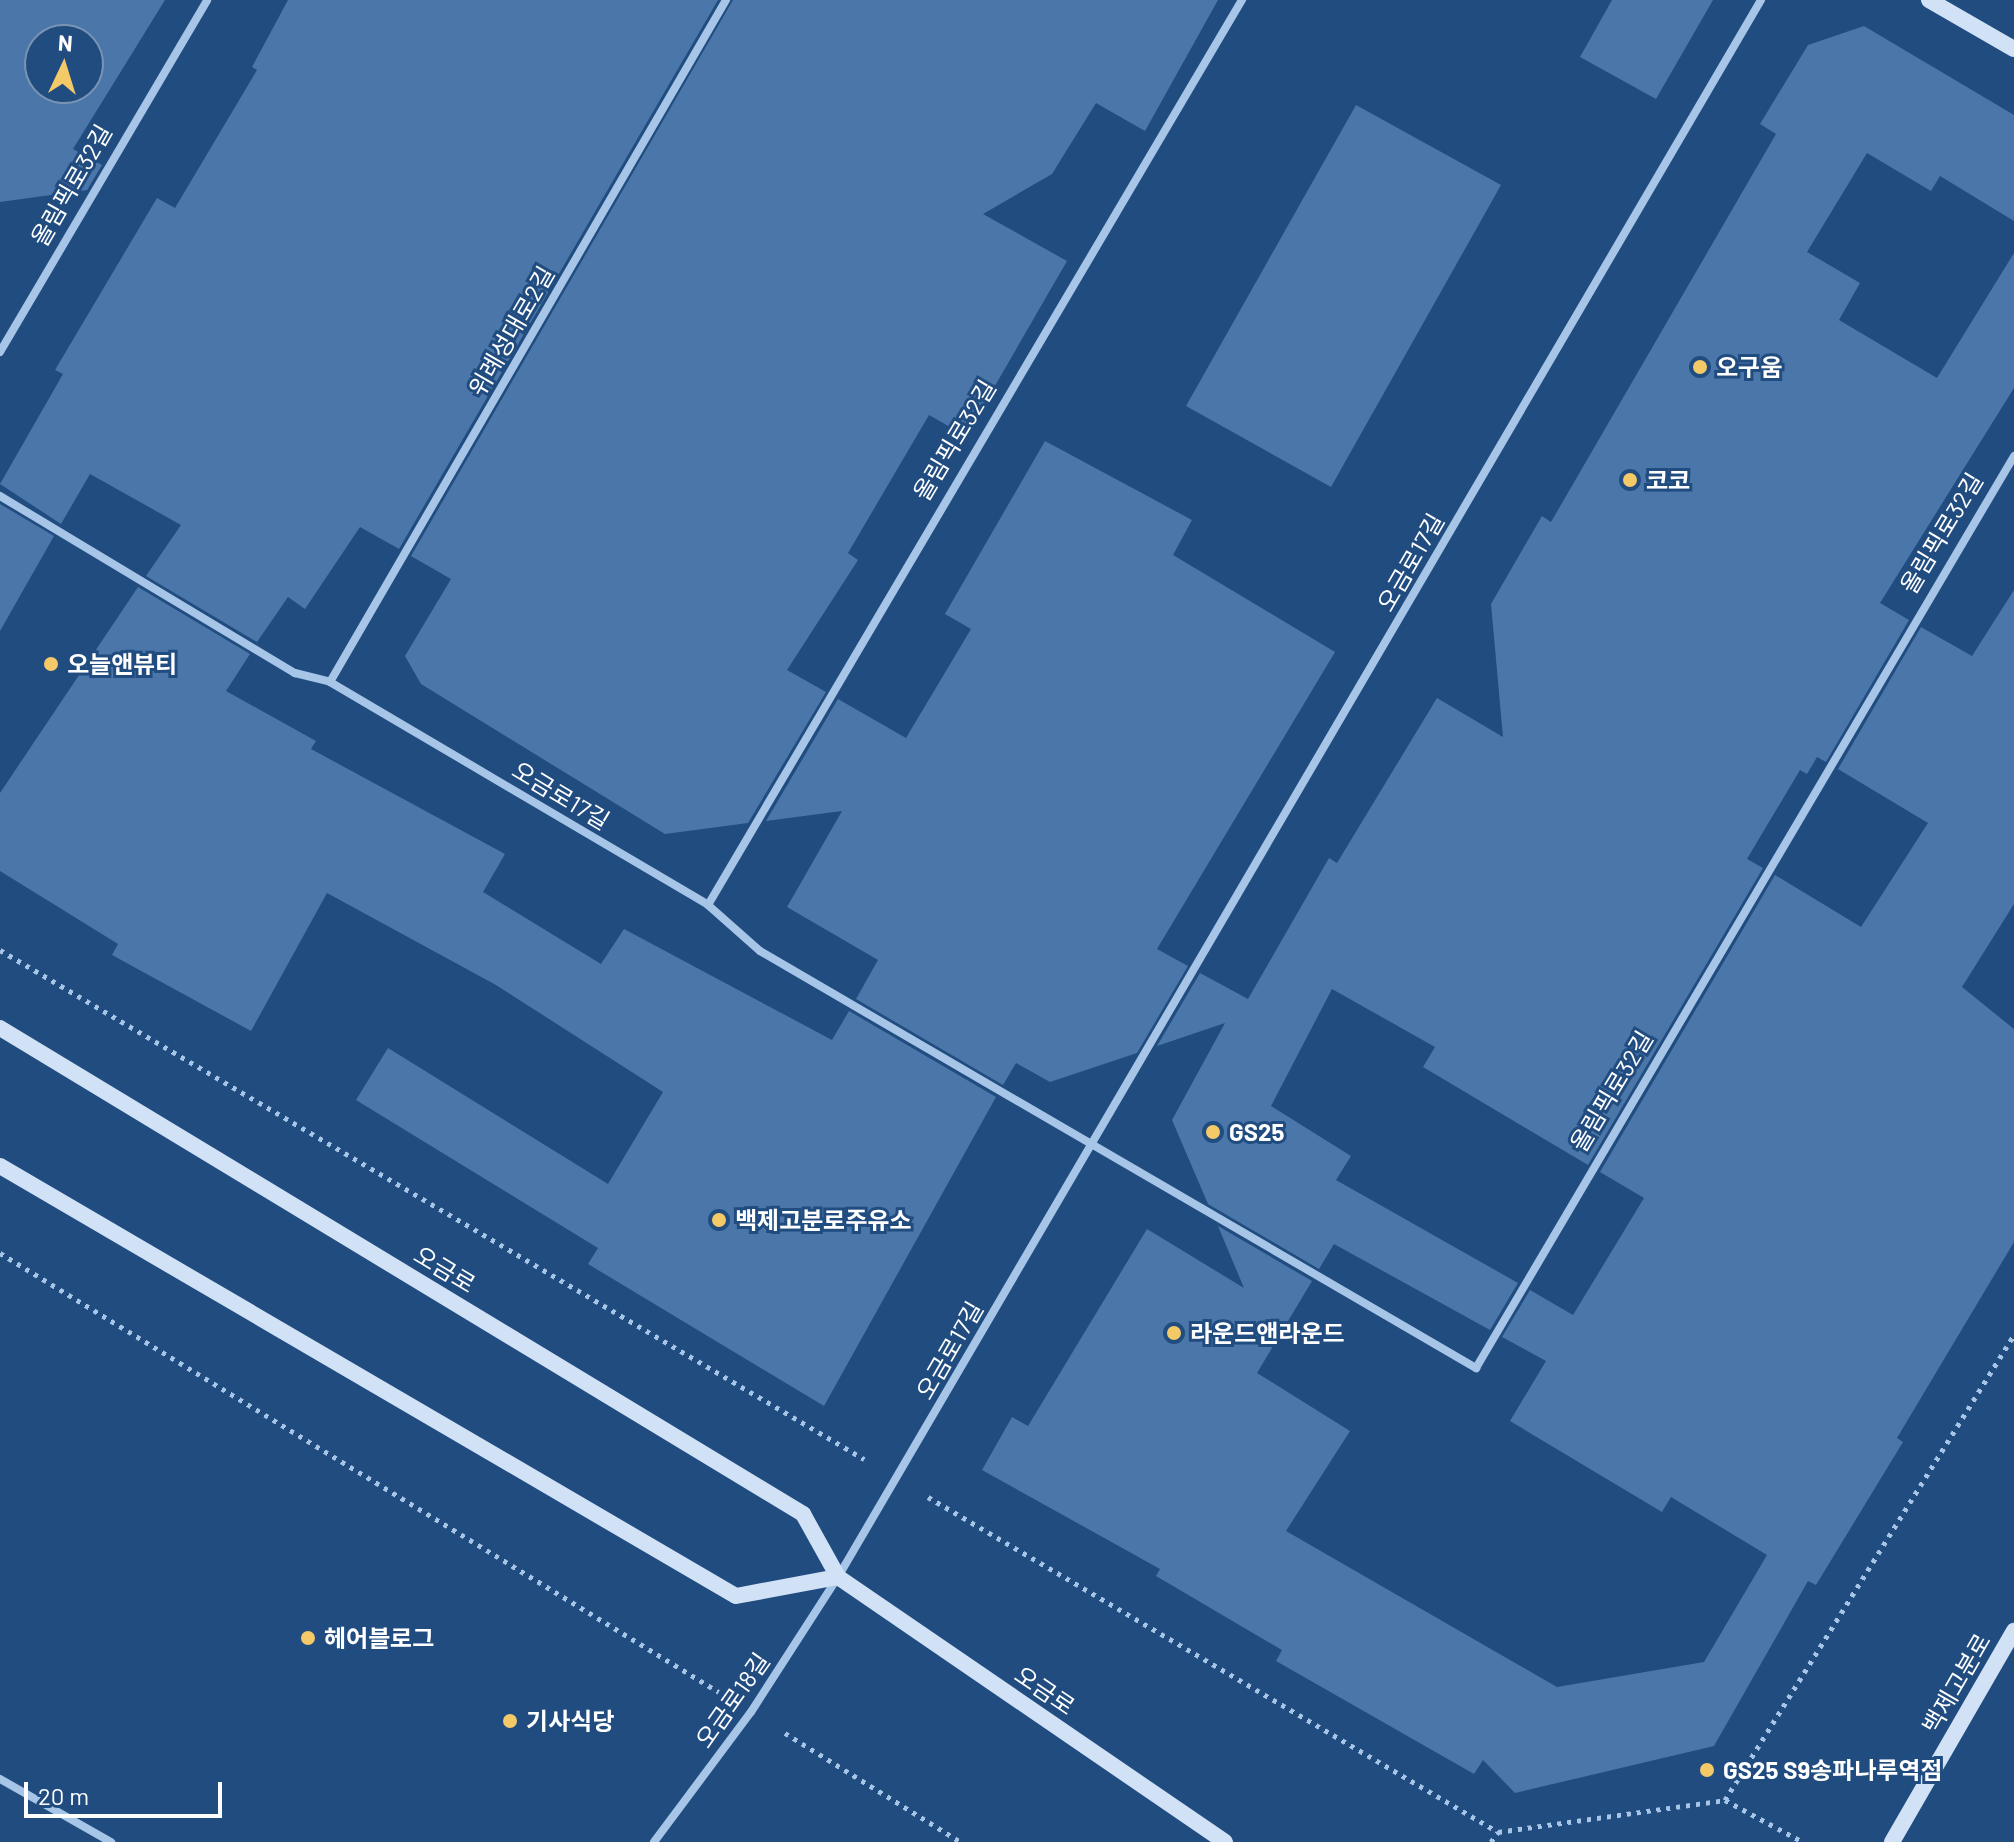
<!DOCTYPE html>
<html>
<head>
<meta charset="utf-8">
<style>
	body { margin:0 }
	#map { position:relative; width:2014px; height:1842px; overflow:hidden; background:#214c80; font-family:Barlow,"Noto Sans KR",sans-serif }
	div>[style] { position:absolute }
	.building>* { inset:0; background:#4a76a9 }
	.path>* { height:5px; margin-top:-2.5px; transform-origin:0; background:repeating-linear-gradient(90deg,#a6c5e7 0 4px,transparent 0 10px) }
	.street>* { height:8px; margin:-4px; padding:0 4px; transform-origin:4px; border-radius:4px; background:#a6c5e7 }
	.secondary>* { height:16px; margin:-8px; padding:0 8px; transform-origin:8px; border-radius:8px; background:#d1e1f6 }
	.dots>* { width:22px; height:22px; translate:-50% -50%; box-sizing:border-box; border:4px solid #214c80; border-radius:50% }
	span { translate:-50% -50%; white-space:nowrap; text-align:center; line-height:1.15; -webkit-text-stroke:6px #214c80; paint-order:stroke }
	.street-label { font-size:24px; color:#fff }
	.poi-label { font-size:24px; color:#fff; font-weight:700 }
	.left { translate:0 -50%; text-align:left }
	.north { position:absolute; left:24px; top:24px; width:80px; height:80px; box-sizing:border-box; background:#214c80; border:2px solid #7a94b3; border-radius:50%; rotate:4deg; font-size:22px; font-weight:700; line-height:32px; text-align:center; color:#fff }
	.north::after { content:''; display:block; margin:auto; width:28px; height:36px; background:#f4c968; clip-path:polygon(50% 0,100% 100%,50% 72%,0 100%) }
	.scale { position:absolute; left:24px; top:1782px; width:198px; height:36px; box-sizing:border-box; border:4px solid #fff; border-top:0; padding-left:10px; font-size:24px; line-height:28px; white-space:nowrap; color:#fff; -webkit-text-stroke:6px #214c80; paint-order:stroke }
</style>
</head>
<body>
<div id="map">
	<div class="building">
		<div style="clip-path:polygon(evenodd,0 0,165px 0,73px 149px,102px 165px,87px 190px,0 202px,0 0,40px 40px,88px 40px,88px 88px,40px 88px,40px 40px)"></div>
		<div style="clip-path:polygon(288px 0,718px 0,399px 549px,360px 527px,305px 609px,288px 597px,257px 642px,146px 576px,181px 525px,90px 474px,61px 524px,0 484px,63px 374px,55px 370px,157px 198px,175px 208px,257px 70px,252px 67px)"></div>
		<div style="clip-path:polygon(733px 0,1218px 0,1145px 131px,1096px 103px,1052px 174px,983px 214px,1067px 261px,966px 436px,929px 415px,848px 553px,858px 560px,787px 670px,826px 692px,748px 823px,665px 834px,421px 684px,405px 656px,451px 579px,411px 556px)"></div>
		<div style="clip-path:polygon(1612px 0,1713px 0,1656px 99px,1580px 57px)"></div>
		<div style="clip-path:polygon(1864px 26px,2014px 115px,2014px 221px,1940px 176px,1931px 191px,1867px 153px,1807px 252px,1860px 283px,1839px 320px,1937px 378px,2014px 253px,2014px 388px,1880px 603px,1909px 620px,1826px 762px,1817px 757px,1807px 774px,1800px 770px,1747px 859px,1763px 868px,1588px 1165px,1423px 1067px,1435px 1047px,1332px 989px,1271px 1106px,1351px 1156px,1336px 1180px,1518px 1283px,1490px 1330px,1334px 1244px,1319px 1269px,1208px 1204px,1172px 1120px,1225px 1023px,1157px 1046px,1200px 973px,1248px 999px,1329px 858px,1337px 863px,1437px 698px,1503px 737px,1491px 604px,1542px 516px,1551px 522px,1776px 134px,1760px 124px,1808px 45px)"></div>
		<div style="clip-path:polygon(1356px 105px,1501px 185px,1331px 487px,1186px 406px)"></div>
		<div style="clip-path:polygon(1045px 441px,1192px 520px,1173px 555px,1335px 652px,1157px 949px,1188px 966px,1137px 1053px,1050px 1082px,1016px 1063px,1003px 1085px,856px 999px,878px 960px,787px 907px,842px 811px,766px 821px,838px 699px,906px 738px,971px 629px,945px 614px)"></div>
		<div style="clip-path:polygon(0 504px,54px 536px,0 631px)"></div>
		<div style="clip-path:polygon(138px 587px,250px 654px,226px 691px,316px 741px,311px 749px,505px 854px,483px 892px,601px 964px,624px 929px,832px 1040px,849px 1011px,996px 1097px,824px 1406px,588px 1264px,598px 1248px,356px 1100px,388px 1048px,608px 1184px,663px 1092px,496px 985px,327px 893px,251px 1031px,112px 955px,118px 944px,0 871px,0 793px)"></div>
		<div style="clip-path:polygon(2014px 590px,2014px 904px,1962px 987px,2014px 1029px,2014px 1242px,1897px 1438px,1903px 1442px,1816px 1585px,1808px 1581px,1714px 1746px,1515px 1793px,1483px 1760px,1474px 1774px,1276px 1661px,1282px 1650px,1156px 1576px,1160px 1569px,982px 1470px,1012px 1417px,1028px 1426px,1147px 1229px,1244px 1288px,1218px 1226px,1312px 1281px,1257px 1373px,1350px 1431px,1286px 1531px,1557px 1687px,1704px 1662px,1767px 1555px,1671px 1497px,1662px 1512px,1510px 1421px,1546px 1361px,1502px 1337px,1530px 1290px,1573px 1315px,1644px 1198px,1600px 1172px,1775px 875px,1861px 927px,1928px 823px,1838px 769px,1921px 627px,1972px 656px)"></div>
	</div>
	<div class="path">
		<div style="left:0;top:950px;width:1003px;rotate:30.5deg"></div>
		<div style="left:0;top:1253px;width:842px;rotate:31.41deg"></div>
		<div style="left:928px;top:1497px;width:661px;rotate:30.44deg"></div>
		<div style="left:1498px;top:1832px;width:229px;rotate:-8deg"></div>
		<div style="left:1725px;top:1800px;width:89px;rotate:28.3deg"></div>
		<div style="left:785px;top:1733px;width:207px;rotate:31.8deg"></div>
		<div style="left:1725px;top:1800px;width:547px;rotate:-58.14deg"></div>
		<div style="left:1491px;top:1842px;width:12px;rotate:-55deg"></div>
	</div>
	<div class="street">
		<div style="left:0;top:352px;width:408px;rotate:-59.5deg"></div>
		<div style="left:0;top:496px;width:344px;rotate:31deg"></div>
		<div style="left:295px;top:673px;width:36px;rotate:14deg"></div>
		<div style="left:330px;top:682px;width:439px;rotate:30.5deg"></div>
		<div style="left:708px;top:905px;width:69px;rotate:41.5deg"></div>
		<div style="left:760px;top:951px;width:829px;rotate:30.22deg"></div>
		<div style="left:1476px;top:1368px;width:1059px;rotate:-59.46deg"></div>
		<div style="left:330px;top:682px;width:789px;rotate:-59.86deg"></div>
		<div style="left:708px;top:905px;width:1051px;rotate:-59.46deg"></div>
		<div style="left:0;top:1779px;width:128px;rotate:29.6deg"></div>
		<div style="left:654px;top:1842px;width:162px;rotate:-53.3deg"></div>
		<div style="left:751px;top:1712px;width:161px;rotate:-57.2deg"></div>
		<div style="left:838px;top:1577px;width:1827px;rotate:-59.66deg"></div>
	</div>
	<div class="secondary">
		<div style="left:1929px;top:0;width:98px;rotate:30deg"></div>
		<div style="left:0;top:1028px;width:939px;rotate:31.18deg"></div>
		<div style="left:803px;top:1514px;width:72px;rotate:60.9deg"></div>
		<div style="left:838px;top:1577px;width:469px;rotate:34.4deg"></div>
		<div style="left:0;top:1166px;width:852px;rotate:30.3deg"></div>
		<div style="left:736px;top:1596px;width:104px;rotate:-10.6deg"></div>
		<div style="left:1892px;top:1842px;width:244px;rotate:-60deg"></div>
	</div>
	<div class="dots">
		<div style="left:1700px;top:367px;background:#f4c968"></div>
		<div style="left:1630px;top:480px;background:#f4c968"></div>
		<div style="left:51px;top:664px;background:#f4c968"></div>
		<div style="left:1213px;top:1132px;background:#f4c968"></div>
		<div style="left:719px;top:1220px;background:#f4c968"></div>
		<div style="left:1174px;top:1333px;background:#f4c968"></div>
		<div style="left:308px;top:1638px;background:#f4c968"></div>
		<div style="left:510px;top:1721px;background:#f4c968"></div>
		<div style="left:1707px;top:1770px;background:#f4c968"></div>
	</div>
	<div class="street-label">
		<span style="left:71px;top:185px;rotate:-60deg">올림픽로32길</span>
		<span style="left:511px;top:331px;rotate:-60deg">위례성대로2길</span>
		<span style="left:954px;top:440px;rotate:-59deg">올림픽로32길</span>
		<span style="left:1941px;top:533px;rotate:-59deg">올림픽로32길</span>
		<span style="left:1410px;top:562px;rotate:-60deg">오금로17길</span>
		<span style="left:561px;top:795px;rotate:31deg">오금로17길</span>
		<span style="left:1611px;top:1091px;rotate:-59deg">올림픽로32길</span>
		<span style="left:445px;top:1269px;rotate:31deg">오금로</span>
		<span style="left:949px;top:1350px;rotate:-60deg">오금로17길</span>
		<span style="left:1956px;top:1683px;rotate:-60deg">백제고분로</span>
		<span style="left:1045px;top:1690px;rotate:34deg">오금로</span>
		<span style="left:732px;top:1700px;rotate:-55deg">오금로18길</span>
	</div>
	<div class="poi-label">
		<span class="left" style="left:1716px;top:367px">오구움</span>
		<span class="left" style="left:1646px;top:480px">코코</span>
		<span class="left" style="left:67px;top:664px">오늘앤뷰티</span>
		<span class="left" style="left:1229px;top:1132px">GS25</span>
		<span class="left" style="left:735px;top:1220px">백제고분로주유소</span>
		<span class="left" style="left:1190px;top:1333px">라운드앤라운드</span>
		<span class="left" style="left:324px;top:1638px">헤어블로그</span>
		<span class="left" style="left:526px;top:1721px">기사식당</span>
		<span class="left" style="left:1723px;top:1770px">GS25 S9송파나루역점</span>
	</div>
	<div class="north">N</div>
	<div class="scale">20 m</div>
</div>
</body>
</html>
